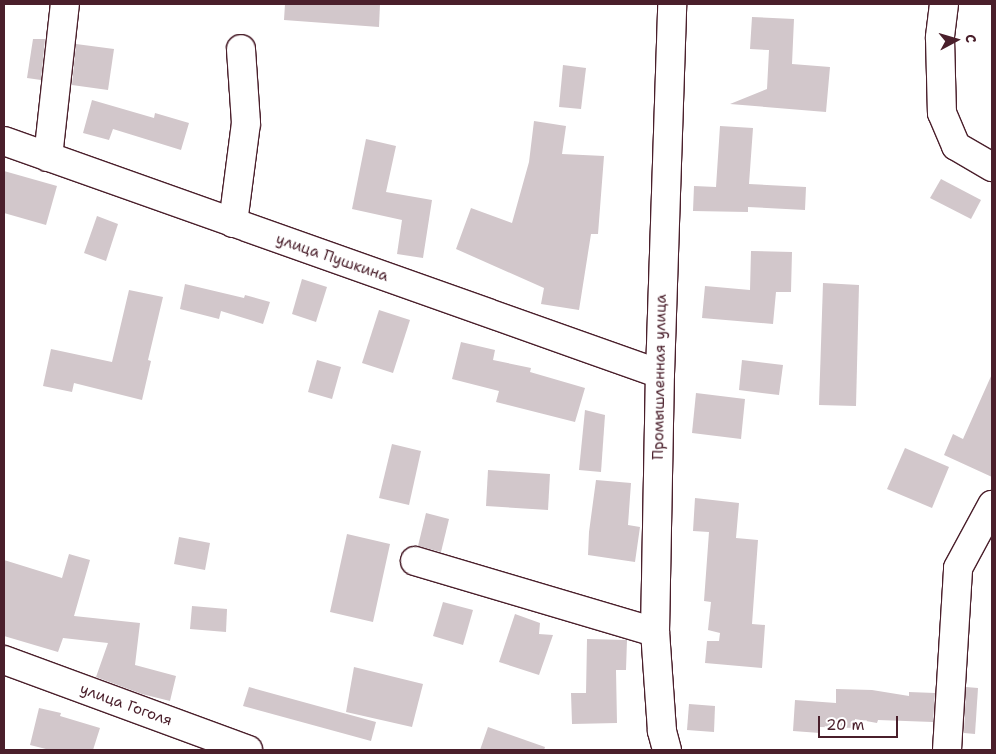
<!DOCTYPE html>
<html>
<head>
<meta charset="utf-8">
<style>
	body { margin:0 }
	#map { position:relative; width:996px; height:754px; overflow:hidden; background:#fff; font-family:"Shantell Sans",sans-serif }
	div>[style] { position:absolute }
	.building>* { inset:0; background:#d2c7cb }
	.roads { filter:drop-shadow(1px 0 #4a1f2b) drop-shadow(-1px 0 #4a1f2b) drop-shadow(0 1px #4a1f2b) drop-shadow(0 -1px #4a1f2b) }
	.minor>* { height:28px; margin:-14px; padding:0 14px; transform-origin:14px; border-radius:14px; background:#fff }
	span { translate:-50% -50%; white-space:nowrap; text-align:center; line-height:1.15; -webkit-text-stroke:4px #fff; paint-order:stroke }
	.street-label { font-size:15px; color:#4a1f2b }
	.frame { position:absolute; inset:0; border:5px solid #4a1f2b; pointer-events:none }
	.north { position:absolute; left:931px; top:15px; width:50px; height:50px; -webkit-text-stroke:4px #fff; paint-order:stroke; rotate:84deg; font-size:14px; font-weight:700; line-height:20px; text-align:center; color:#4a1f2b }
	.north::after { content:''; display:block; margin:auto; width:18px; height:22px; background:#4a1f2b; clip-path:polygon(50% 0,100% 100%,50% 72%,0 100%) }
	.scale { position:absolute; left:818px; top:716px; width:80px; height:22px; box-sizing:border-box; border:2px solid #4a1f2b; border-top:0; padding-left:6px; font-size:15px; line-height:18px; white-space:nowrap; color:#4a1f2b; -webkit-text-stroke:4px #fff; paint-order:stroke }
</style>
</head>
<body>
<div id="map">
	<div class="building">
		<div style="clip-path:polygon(285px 4px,380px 4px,379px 27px,284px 20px)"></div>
		<div style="clip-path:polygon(752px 17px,794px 19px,792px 64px,830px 67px,826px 112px,730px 104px,767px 89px,769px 50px,750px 49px)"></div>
		<div style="clip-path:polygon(33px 39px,45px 39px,41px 80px,27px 78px)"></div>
		<div style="clip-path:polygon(76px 44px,114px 49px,108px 90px,72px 85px)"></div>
		<div style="clip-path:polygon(563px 65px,586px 68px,581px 109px,559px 107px)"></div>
		<div style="clip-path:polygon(92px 100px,154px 118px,155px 113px,189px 123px,181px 150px,113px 129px,109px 140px,83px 133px)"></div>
		<div style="clip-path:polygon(534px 121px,566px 126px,562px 154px,604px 156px,598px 234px,591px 234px,579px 310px,541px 304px,544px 288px,456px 249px,471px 208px,512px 223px,529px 162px)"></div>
		<div style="clip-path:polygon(720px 126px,753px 128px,749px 184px,806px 187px,805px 210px,748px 207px,748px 212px,693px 211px,694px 186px,716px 187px)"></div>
		<div style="clip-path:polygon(366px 139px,396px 146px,386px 192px,432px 200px,423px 258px,397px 254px,402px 220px,352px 209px)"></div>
		<div style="clip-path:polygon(4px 171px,57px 186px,46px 225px,4px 213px)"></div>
		<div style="clip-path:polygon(941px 179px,981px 200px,971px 219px,930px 198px)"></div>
		<div style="clip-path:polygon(97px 216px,118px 224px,106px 261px,84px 253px)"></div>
		<div style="clip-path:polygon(751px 251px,792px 252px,791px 292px,776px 292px,773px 324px,702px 318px,705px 286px,750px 290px)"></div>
		<div style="clip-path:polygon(302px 279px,327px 287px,316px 322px,292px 314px)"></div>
		<div style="clip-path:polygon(823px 283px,859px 285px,856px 406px,819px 405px)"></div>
		<div style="clip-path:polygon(185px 284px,244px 298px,245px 295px,270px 302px,263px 324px,221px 311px,219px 319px,180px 309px)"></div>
		<div style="clip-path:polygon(129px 290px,163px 297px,148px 360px,151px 361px,142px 400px,74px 383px,72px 392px,43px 386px,51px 349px,112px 362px)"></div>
		<div style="clip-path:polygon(379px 310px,410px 320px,393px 373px,362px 363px)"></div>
		<div style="clip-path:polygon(461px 342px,495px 350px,493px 360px,531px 368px,530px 372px,585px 388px,575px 422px,496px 402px,499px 391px,452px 379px)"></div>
		<div style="clip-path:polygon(317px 360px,341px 367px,332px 399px,308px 392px)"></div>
		<div style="clip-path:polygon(742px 360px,783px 365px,779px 395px,739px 390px)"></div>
		<div style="clip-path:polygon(992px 374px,992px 477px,944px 455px,953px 434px,963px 439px)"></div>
		<div style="clip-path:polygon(696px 393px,745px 399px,741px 439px,692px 433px)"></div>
		<div style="clip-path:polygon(585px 410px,605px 415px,601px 472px,579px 470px)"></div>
		<div style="clip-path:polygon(392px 444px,421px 451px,409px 505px,379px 498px)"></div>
		<div style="clip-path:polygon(905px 448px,949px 467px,932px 508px,887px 489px)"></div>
		<div style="clip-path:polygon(488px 470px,550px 474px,548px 510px,486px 506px)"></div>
		<div style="clip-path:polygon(596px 480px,631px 483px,628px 525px,640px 527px,635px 562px,588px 555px,589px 532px)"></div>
		<div style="clip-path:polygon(695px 498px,739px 503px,736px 538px,758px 540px,752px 624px,765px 625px,762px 668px,705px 663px,707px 641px,719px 641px,720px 633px,708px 630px,711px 602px,704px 601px,709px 532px,693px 531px)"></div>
		<div style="clip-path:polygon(426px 513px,449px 519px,441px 552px,418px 546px)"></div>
		<div style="clip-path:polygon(347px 534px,390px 544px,373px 622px,330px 612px)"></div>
		<div style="clip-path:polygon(179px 537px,210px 543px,205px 570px,174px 564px)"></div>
		<div style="clip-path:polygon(69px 554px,90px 560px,74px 616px,140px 623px,135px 665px,176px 676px,170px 701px,142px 694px,96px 677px,108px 643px,63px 638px,58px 652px,4px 636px,4px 560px,62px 578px)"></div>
		<div style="clip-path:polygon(443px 602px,473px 610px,463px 645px,433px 636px)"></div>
		<div style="clip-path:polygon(192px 606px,227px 609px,226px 632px,190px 629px)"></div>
		<div style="clip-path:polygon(515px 614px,540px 623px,539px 634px,553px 635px,539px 675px,499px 662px)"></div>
		<div style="clip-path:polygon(587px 639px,627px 640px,626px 670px,616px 670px,617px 723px,572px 724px,571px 693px,586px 693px)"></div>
		<div style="clip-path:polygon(354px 667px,423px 684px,412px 727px,346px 712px)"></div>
		<div style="clip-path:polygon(249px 687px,376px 722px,371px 741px,243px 706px)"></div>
		<div style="clip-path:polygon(966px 687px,978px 688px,975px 734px,964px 733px)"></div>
		<div style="clip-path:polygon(836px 689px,872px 690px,909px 696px,909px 692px,935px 693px,933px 722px,878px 720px,877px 723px,855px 719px,855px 728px,820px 727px,820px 733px,793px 731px,795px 700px,836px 703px)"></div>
		<div style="clip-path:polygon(689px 704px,715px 706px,714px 732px,687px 730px)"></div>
		<div style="clip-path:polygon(39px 708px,61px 713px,60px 716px,100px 728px,93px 750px,50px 750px,30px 745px)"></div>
		<div style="clip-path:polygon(488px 727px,545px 747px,544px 750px,480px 750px)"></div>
	</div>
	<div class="roads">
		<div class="minor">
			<div style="left:944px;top:4px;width:34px;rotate:97deg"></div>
			<div style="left:940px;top:38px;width:75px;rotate:88.5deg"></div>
			<div style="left:942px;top:113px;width:36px;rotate:67deg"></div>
			<div style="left:956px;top:146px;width:42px;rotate:30.3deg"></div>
			<div style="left:4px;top:141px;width:696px;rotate:19.55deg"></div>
			<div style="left:48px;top:157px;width:154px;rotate:-83.7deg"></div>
			<div style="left:233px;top:223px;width:101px;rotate:-82.6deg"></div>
			<div style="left:246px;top:123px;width:74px;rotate:-93.9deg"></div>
			<div style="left:415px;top:561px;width:250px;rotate:16.5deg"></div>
			<div style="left:4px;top:660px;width:260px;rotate:20.2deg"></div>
			<div style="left:667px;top:750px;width:20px;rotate:-105deg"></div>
			<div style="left:662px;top:731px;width:99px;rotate:-94deg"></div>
			<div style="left:655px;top:632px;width:258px;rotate:-88.9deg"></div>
			<div style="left:660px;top:374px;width:370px;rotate:-88.1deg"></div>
			<div style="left:947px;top:750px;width:182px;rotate:-86.5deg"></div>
			<div style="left:958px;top:568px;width:72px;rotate:-61.6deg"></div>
		</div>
	</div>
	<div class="street-label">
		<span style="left:332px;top:258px;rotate:19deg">улица Пушкина</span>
		<span style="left:660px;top:377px;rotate:-89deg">Промышленная улица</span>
		<span style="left:126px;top:705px;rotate:20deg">улица Гоголя</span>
	</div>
	<div class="frame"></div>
	<div class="north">С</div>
	<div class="scale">20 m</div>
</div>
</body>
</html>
